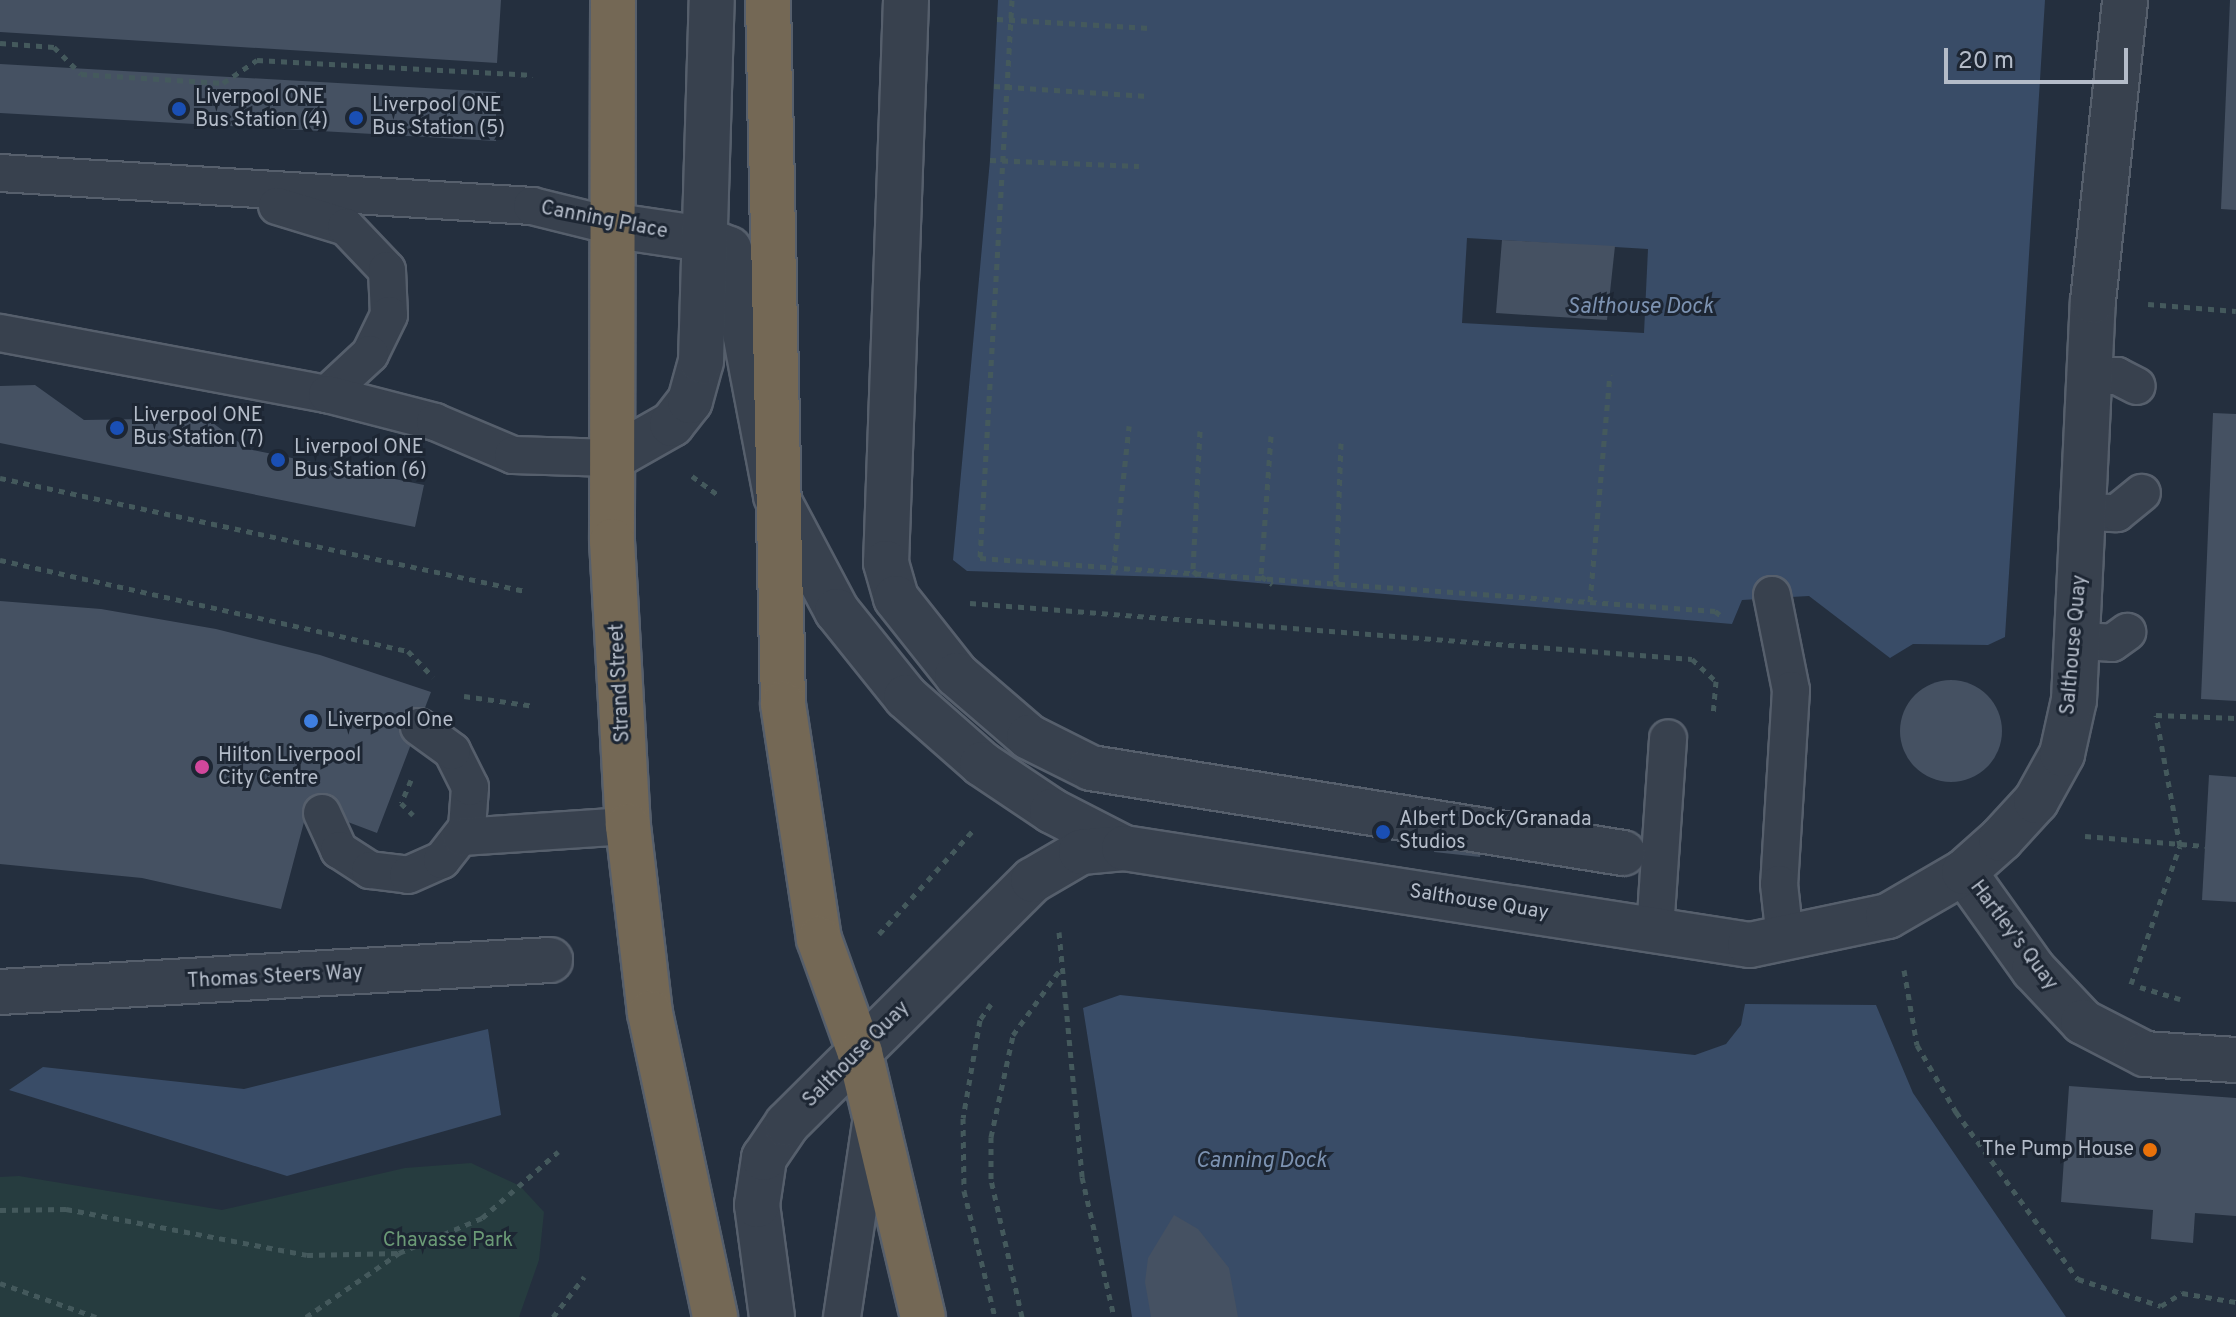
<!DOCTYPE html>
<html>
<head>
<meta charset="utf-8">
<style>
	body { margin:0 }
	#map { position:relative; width:2236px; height:1317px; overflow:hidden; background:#242f3e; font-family:Overpass,sans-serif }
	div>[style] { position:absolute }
	.green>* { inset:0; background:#263c3f }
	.water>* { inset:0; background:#394c67 }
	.pier>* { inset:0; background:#242f3e }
	.building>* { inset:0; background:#455162 }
	.round { border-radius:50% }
	.path>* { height:5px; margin-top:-2.5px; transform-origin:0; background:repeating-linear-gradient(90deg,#44595c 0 6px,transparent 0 12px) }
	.roads { filter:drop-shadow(2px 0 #565f6c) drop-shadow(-2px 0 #565f6c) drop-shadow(0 2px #565f6c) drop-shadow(0 -2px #565f6c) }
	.lane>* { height:36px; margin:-18px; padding:0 18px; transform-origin:18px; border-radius:18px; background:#38414e }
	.street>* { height:44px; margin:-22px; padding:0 22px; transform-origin:22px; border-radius:22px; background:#38414e }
	.highway>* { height:44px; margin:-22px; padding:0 22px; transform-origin:22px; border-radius:22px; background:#746855 }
	.dots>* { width:22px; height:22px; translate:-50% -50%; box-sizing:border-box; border:4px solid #1d2633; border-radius:50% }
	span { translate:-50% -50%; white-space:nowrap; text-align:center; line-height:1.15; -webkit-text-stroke:6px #1d2633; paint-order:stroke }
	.poi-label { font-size:20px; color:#b4bcc9 }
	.left { translate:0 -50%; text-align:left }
	.right { translate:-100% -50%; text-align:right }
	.street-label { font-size:20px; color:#b4bcc9 }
	.park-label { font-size:20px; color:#6b9a76 }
	.water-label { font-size:22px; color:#7c92b1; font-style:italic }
	.scale { position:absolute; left:1944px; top:48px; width:184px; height:36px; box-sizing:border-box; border:4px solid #b4bcc9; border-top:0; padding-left:10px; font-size:24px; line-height:28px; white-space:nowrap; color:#b4bcc9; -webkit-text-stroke:6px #1d2633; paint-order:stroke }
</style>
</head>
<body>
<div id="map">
	<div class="green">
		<div style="clip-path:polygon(471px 1163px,520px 1186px,544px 1212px,539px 1260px,519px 1317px,0 1317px,0 1177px,19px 1176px,222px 1210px,405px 1168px)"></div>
	</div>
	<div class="water">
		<div style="clip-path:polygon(998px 0,2045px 0,2005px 637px,1988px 645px,1913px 644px,1890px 658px,1809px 596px,1742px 600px,1732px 624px,1201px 578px,967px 571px,953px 560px,990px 160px)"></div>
		<div style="clip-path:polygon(1120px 995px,1695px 1055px,1726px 1044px,1741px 1025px,1745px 1004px,1876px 1005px,1913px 1093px,2066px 1317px,1132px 1317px,1083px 1008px)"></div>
		<div style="clip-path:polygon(488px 1029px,501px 1115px,287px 1176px,9px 1090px,43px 1067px,244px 1089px)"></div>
	</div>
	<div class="pier">
		<div style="clip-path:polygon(1467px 238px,1648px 249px,1644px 333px,1462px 323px)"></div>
	</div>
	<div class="building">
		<div style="clip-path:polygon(0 0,501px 0,497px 63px,0 32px)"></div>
		<div style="clip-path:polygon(2230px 0,2236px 0,2236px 210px,2221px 209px)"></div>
		<div style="clip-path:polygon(0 64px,496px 92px,496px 141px,0 113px)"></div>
		<div style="clip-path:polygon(1502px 240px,1615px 246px,1607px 320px,1496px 313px)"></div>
		<div style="clip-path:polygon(35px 385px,84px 420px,206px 418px,248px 449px,424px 485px,415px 527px,0 443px,0 386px)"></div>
		<div style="clip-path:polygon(2213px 413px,2236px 414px,2236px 701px,2201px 699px)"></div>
		<div style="clip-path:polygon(0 601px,101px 609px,216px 629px,320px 655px,431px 692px,377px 833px,308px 807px,281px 909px,142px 878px,0 864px)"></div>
		<div class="round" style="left:1900px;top:680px;width:102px;height:102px"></div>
		<div style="clip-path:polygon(2209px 775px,2236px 777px,2236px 902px,2202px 900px)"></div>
		<div style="clip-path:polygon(1435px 837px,1482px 842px,1480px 857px,1434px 852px)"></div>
		<div style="clip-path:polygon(2069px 1086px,2236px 1098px,2236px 1216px,2195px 1213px,2193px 1243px,2151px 1239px,2153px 1210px,2061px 1202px)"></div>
		<div style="clip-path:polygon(1174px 1215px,1198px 1229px,1229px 1268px,1238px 1317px,1151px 1317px,1145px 1282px,1148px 1258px)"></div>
	</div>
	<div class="path">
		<div style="left:1012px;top:0;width:559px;rotate:93.28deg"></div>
		<div style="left:980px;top:558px;width:737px;rotate:4.12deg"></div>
		<div style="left:1715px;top:611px;width:11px;rotate:38deg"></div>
		<div style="left:997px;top:19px;width:153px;rotate:3.4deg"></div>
		<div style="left:0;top:43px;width:54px;rotate:4.2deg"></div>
		<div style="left:54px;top:47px;width:38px;rotate:45deg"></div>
		<div style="left:81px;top:74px;width:142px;rotate:3.6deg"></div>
		<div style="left:223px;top:83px;width:41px;rotate:-34.1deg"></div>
		<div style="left:257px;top:60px;width:276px;rotate:3.1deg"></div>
		<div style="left:994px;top:86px;width:154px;rotate:3.7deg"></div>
		<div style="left:990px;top:160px;width:149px;rotate:2.3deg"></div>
		<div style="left:2148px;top:304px;width:88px;rotate:4.5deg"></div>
		<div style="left:1200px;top:431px;width:140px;rotate:92.9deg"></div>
		<div style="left:1193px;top:571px;width:11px;rotate:41deg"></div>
		<div style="left:1271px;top:436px;width:140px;rotate:94.1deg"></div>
		<div style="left:1261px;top:576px;width:14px;rotate:36deg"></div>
		<div style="left:1341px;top:443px;width:138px;rotate:92.1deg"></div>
		<div style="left:1336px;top:581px;width:12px;rotate:48deg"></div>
		<div style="left:692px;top:476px;width:31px;rotate:36deg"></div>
		<div style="left:0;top:478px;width:537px;rotate:12.15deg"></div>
		<div style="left:0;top:560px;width:418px;rotate:12.6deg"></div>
		<div style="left:408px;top:651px;width:36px;rotate:46deg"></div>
		<div style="left:1113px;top:574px;width:149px;rotate:-83.8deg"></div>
		<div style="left:1590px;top:602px;width:228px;rotate:-85deg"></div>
		<div style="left:970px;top:603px;width:724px;rotate:4.44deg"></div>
		<div style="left:1692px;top:659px;width:33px;rotate:43deg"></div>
		<div style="left:1716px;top:681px;width:33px;rotate:95deg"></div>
		<div style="left:464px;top:696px;width:71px;rotate:8.1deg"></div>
		<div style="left:411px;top:780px;width:25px;rotate:113deg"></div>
		<div style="left:401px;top:803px;width:17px;rotate:45deg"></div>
		<div style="left:2085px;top:836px;width:120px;rotate:4.8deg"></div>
		<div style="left:1059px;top:932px;width:246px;rotate:84.6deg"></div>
		<div style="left:1082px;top:1177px;width:144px;rotate:77.1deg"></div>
		<div style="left:879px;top:934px;width:143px;rotate:-47.8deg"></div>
		<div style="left:1904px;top:970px;width:76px;rotate:80.2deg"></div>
		<div style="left:1917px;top:1045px;width:78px;rotate:59.8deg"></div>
		<div style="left:1956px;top:1112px;width:207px;rotate:53.9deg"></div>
		<div style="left:2078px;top:1279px;width:87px;rotate:18deg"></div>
		<div style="left:2161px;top:1306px;width:25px;rotate:-32deg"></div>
		<div style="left:2182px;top:1293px;width:55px;rotate:9.5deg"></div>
		<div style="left:2131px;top:984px;width:146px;rotate:-70.5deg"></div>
		<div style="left:2180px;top:846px;width:133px;rotate:-100.4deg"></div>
		<div style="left:2156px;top:715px;width:80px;rotate:2.1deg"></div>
		<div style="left:2140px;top:987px;width:42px;rotate:16.7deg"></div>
		<div style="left:991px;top:1004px;width:19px;rotate:125deg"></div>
		<div style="left:980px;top:1020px;width:99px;rotate:99.8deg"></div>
		<div style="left:963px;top:1118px;width:73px;rotate:89.2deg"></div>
		<div style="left:964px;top:1191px;width:130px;rotate:76.2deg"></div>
		<div style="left:0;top:1210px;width:66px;rotate:-0.9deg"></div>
		<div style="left:66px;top:1209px;width:245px;rotate:10.8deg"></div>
		<div style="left:307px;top:1255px;width:92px;rotate:-1.2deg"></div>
		<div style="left:0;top:1283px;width:102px;rotate:19.5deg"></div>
		<div style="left:306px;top:1317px;width:113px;rotate:-34.5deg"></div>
		<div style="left:399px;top:1253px;width:90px;rotate:-22.9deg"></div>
		<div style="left:482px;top:1218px;width:101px;rotate:-41deg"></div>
		<div style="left:553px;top:1317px;width:51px;rotate:-52.2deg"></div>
		<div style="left:1022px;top:1317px;width:141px;rotate:-102.7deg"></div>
		<div style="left:991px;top:1179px;width:42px;rotate:-90deg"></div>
		<div style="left:991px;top:1137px;width:104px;rotate:-77.8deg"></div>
		<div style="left:1013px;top:1035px;width:79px;rotate:-54.3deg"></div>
	</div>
	<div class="roads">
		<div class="lane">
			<div style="left:0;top:173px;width:533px;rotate:3.55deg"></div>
			<div style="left:532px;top:206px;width:79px;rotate:13.9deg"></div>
			<div style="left:277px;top:206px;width:72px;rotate:16.9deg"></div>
			<div style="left:346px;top:227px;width:59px;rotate:46.4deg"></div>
			<div style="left:387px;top:270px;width:45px;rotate:87.5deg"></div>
			<div style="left:389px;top:315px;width:43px;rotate:116deg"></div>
			<div style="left:370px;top:354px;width:59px;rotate:137.1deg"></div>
			<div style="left:0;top:333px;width:333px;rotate:10.6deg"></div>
			<div style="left:327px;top:394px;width:112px;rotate:14.5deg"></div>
			<div style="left:435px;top:422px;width:85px;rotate:22.9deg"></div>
			<div style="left:513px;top:455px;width:99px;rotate:1.7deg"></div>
			<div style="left:2091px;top:376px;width:26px"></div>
			<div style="left:2117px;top:376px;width:22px;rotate:27deg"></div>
			<div style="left:2084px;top:512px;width:33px;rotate:2deg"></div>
			<div style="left:2117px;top:513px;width:32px;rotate:-39deg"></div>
			<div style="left:1772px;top:595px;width:97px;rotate:78.7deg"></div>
			<div style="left:1791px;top:690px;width:194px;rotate:93.5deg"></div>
			<div style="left:1779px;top:884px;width:55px;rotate:83.8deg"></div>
			<div style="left:2079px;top:641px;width:33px;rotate:3deg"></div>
			<div style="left:2112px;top:643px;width:19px;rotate:-36deg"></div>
			<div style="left:322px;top:813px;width:41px;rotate:65.3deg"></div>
			<div style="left:339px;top:850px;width:37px;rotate:33deg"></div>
			<div style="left:370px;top:870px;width:38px;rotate:7deg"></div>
			<div style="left:408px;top:875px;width:37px;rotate:-24deg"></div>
			<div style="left:442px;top:860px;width:41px;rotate:-52deg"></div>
			<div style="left:467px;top:828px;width:41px;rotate:-85.8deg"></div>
			<div style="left:470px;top:787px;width:40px;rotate:-116.6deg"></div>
			<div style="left:452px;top:751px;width:41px;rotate:-144deg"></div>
			<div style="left:461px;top:837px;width:167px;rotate:-3.8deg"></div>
			<div style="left:1655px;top:930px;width:192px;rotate:-86.1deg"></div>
			<div style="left:842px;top:1317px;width:203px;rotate:-81.5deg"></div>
		</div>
		<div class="street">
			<div style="left:906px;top:0;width:563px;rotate:92.03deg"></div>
			<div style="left:886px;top:563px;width:36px;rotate:74deg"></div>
			<div style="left:896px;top:598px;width:98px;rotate:51.6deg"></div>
			<div style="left:957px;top:675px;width:95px;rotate:40.7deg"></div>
			<div style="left:1029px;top:737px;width:69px;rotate:26.6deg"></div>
			<div style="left:1091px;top:768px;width:539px;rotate:9.08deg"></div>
			<div style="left:609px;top:225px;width:96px;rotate:8.4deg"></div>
			<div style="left:704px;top:239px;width:27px;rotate:22deg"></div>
			<div style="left:729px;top:249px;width:251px;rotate:79.2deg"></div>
			<div style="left:776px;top:496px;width:130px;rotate:62.1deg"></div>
			<div style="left:837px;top:611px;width:110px;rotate:51.3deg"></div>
			<div style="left:906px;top:697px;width:101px;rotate:41.4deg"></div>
			<div style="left:982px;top:764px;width:84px;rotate:33.9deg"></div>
			<div style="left:1052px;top:811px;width:81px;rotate:27.2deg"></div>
			<div style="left:612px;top:458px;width:69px;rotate:-29.5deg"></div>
			<div style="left:672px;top:424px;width:29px;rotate:-52deg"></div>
			<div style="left:690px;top:401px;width:41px;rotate:-74.6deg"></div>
			<div style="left:701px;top:361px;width:361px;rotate:-88.3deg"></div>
			<div style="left:1964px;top:872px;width:120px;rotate:54.5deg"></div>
			<div style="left:2034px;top:970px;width:71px;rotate:46.7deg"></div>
			<div style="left:2083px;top:1022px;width:70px;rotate:27.3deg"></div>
			<div style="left:2145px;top:1054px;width:91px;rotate:3.8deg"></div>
			<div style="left:0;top:992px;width:551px;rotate:-3.33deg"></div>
			<div style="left:772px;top:1317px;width:113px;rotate:-97.6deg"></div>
			<div style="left:757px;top:1205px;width:48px;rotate:-81.5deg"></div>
			<div style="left:764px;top:1158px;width:41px;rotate:-55.9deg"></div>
			<div style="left:787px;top:1124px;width:346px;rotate:-44.8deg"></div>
			<div style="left:1033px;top:880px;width:56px;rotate:-30.3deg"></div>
			<div style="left:1081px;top:852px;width:43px;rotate:-5.3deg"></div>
			<div style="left:1124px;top:848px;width:633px;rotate:8.81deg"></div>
			<div style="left:1750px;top:945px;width:141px;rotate:-11.9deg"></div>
			<div style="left:1888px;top:916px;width:88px;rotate:-30.1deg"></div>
			<div style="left:1964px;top:872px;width:50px;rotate:-41.7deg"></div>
			<div style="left:2001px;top:839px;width:52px;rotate:-47.4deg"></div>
			<div style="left:2036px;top:801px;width:54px;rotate:-61deg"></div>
			<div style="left:2062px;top:754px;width:55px;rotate:-77.5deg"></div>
			<div style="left:2074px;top:700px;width:399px;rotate:-87.3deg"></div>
			<div style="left:2093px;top:301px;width:303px;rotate:-83.9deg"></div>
		</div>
		<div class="highway">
			<div style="left:613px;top:0;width:541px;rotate:90.11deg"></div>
			<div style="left:612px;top:541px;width:285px;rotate:86.8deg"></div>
			<div style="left:628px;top:826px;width:188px;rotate:83.3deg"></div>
			<div style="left:650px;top:1013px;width:311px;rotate:77.9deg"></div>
			<div style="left:768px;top:0;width:704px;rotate:88.78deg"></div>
			<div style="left:783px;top:704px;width:238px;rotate:81.3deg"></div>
			<div style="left:819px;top:939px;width:121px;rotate:70.2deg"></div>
			<div style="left:860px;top:1053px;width:271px;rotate:76.6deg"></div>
		</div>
	</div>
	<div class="dots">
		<div style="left:179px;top:109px;background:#1a4fb4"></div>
		<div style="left:356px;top:118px;background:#1a4fb4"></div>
		<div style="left:117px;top:428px;background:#1a4fb4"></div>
		<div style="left:278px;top:460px;background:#1a4fb4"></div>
		<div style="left:311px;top:721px;background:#3f7fe0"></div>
		<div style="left:202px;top:767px;background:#d1479c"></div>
		<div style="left:1383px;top:832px;background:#1a4fb4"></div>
		<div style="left:2150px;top:1150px;background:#e8710a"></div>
	</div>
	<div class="poi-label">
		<span class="left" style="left:195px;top:110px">Liverpool ONE<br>Bus Station (4)</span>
		<span class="left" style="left:372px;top:118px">Liverpool ONE<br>Bus Station (5)</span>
		<span class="left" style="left:133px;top:428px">Liverpool ONE<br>Bus Station (7)</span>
		<span class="left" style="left:294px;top:460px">Liverpool ONE<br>Bus Station (6)</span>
		<span class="left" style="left:327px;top:721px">Liverpool One</span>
		<span class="left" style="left:218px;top:768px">Hilton Liverpool<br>City Centre</span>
		<span class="left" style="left:1399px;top:832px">Albert Dock/Granada<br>Studios</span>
		<span class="right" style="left:2134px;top:1150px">The Pump House</span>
	</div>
	<div class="street-label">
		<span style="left:604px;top:221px;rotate:11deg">Canning Place</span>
		<span style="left:2075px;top:645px;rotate:-85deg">Salthouse Quay</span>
		<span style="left:621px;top:683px;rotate:-93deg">Strand Street</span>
		<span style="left:1479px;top:903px;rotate:9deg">Salthouse Quay</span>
		<span style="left:2013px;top:936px;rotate:53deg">Hartley's Quay</span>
		<span style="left:275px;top:978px;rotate:-3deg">Thomas Steers Way</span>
		<span style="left:857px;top:1055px;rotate:-45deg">Salthouse Quay</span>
	</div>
	<div class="park-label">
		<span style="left:448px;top:1241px">Chavasse Park</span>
	</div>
	<div class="water-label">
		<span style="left:1640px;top:308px">Salthouse Dock</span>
		<span style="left:1261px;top:1162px">Canning Dock</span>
	</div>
	<div class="scale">20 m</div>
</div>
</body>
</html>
